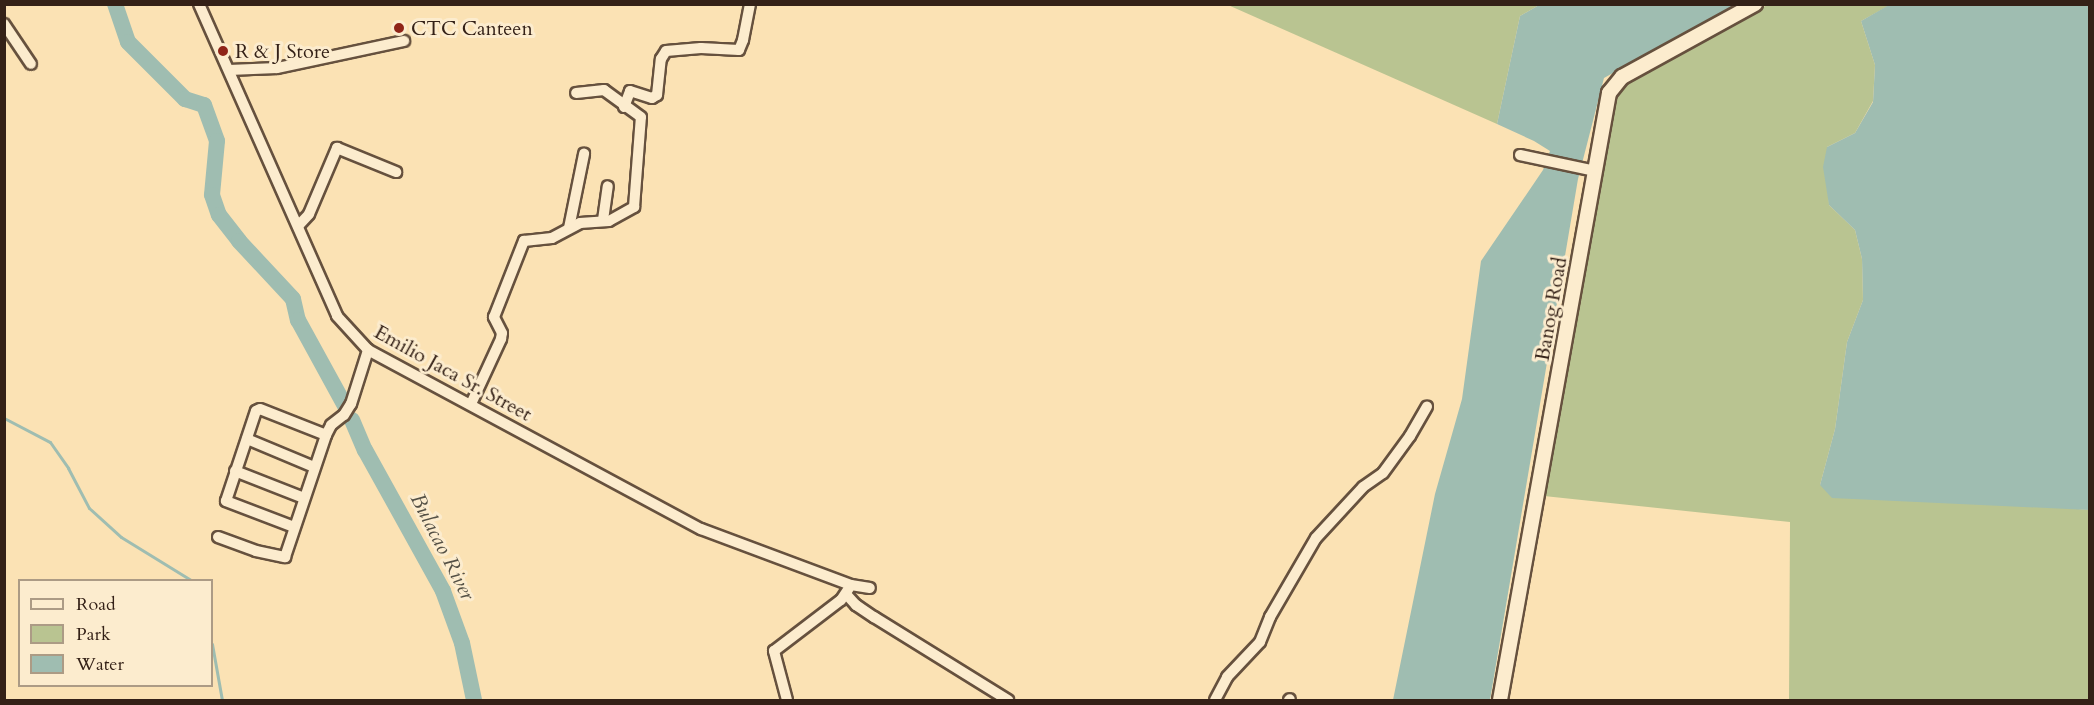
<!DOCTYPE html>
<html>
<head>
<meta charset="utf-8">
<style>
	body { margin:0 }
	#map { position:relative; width:2094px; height:705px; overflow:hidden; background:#fbe2b4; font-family:Cardo,serif }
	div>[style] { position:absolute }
	.green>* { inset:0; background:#b9c491 }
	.water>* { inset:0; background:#9fbdb1 }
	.stream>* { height:3px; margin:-1.5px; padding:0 1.5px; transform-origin:1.5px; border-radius:1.5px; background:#9fbdb1 }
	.river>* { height:16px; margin:-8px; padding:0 8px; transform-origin:8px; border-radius:8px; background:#9fbdb1 }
	.roads { filter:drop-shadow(2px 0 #66513e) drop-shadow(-2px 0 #66513e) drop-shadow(0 2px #66513e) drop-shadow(0 -2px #66513e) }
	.street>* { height:10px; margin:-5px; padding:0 5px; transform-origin:5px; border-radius:5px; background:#fcecce }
	.secondary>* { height:14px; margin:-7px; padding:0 7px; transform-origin:7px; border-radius:7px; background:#fcecce }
	.dots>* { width:16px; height:16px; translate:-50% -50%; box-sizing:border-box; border:3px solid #fcecce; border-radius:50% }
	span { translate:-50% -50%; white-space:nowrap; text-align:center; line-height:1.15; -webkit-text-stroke:6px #fcecce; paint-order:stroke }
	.poi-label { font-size:20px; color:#342117 }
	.left { translate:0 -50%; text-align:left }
	.street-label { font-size:20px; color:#342117 }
	.water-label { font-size:21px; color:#545045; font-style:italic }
	.frame { position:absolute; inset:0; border:6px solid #342117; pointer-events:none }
	.legend { position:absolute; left:18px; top:579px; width:195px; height:108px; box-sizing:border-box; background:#fcecce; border:2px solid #ac9b85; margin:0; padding:8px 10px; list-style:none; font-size:18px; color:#342117 }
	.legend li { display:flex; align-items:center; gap:12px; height:30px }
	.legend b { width:30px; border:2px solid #ac9b85 }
</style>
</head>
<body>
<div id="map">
	<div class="green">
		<div style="clip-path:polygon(1228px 5px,1539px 5px,1520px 16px,1497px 124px)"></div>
		<div style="clip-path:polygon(1767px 5px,1890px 5px,1861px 21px,1875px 65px,1873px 101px,1855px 133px,1827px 147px,1829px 205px,1855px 230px,1862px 259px,1863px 300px,1847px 342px,1835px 429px,1820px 485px,2089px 510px,2089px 700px,1789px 700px,1790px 522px,1544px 496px,1616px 95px,1632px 79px)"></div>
	</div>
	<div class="water">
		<div style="clip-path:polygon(1539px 5px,1735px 5px,1604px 78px,1578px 179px,1490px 700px,1393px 700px,1435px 494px,1462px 399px,1481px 261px,1543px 170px,1550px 151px,1534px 141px,1497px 124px,1520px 16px)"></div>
		<div style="clip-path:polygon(1889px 5px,2089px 5px,2089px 510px,1832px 498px,1820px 485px,1835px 429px,1847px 342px,1863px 300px,1862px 259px,1855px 230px,1829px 205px,1823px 167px,1827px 147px,1855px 133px,1873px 102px,1875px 65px,1861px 21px)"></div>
	</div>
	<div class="stream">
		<div style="left:4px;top:418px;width:52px;rotate:27.6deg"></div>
		<div style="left:50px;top:442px;width:32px;rotate:55deg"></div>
		<div style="left:68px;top:468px;width:45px;rotate:62.3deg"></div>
		<div style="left:89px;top:508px;width:43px;rotate:42.2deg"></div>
		<div style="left:121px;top:537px;width:82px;rotate:31.6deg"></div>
		<div style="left:212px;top:644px;width:57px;rotate:79.9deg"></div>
	</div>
	<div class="river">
		<div style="left:115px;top:4px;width:40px;rotate:71.1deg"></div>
		<div style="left:128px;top:42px;width:81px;rotate:45deg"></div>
		<div style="left:185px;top:99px;width:20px;rotate:18deg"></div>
		<div style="left:204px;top:105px;width:38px;rotate:70deg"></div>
		<div style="left:217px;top:141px;width:54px;rotate:95.3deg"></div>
		<div style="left:212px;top:195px;width:21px;rotate:71deg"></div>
		<div style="left:219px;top:215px;width:33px;rotate:52deg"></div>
		<div style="left:239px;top:241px;width:79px;rotate:47deg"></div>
		<div style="left:293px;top:299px;width:22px;rotate:77deg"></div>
		<div style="left:298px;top:320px;width:98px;rotate:61.3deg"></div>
		<div style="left:352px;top:420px;width:33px;rotate:67deg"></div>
		<div style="left:365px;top:450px;width:161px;rotate:61deg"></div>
		<div style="left:443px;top:591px;width:55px;rotate:69.9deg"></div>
		<div style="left:462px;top:643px;width:58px;rotate:78.1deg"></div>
	</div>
	<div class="roads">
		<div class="street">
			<div style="left:199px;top:4px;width:341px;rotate:66.1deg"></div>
			<div style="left:337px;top:316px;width:46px;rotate:47.6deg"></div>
			<div style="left:368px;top:350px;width:378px;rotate:28.3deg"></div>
			<div style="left:701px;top:529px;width:160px;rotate:20.5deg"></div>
			<div style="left:851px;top:585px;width:19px;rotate:9deg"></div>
			<div style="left:4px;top:24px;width:48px;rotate:56deg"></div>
			<div style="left:229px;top:70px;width:48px;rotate:-2.4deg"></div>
			<div style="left:277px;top:68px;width:130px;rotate:-12deg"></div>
			<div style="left:624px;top:107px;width:17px;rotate:-69deg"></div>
			<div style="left:630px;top:91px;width:23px;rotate:18deg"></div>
			<div style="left:652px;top:98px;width:6px;rotate:-31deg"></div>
			<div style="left:657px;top:95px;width:36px;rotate:-84deg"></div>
			<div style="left:661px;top:59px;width:9px;rotate:-58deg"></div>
			<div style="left:666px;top:51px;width:35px;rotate:-5deg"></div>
			<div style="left:701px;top:48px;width:38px;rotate:3deg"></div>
			<div style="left:739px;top:50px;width:11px;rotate:-68deg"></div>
			<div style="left:743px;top:40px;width:37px;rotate:-79deg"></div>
			<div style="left:1520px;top:155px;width:77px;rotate:12deg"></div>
			<div style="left:603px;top:220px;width:34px;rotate:-82deg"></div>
			<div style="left:298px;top:226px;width:16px;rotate:-47deg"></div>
			<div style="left:309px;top:214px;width:72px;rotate:-67deg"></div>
			<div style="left:337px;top:148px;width:64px;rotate:22.1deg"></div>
			<div style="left:569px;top:228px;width:76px;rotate:-78.5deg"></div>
			<div style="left:471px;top:404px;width:72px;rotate:-65.2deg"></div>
			<div style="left:501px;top:339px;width:6px;rotate:-81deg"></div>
			<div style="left:502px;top:333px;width:18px;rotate:-117deg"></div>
			<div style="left:494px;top:317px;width:82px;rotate:-68.5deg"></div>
			<div style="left:524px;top:241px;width:28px;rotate:-6deg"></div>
			<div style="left:552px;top:238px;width:32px;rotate:-28deg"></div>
			<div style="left:580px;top:223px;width:29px;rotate:-4deg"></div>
			<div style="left:609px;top:221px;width:29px;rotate:-29deg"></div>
			<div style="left:634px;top:207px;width:90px;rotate:-85.6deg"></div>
			<div style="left:641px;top:117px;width:46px;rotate:-143.9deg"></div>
			<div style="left:604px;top:90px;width:28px;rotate:174deg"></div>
			<div style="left:247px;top:439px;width:73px;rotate:22.7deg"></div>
			<div style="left:235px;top:471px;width:74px;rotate:21.4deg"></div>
			<div style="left:294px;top:527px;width:73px;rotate:-159.1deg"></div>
			<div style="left:226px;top:501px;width:95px;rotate:-71.6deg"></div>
			<div style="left:256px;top:411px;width:4px;rotate:-27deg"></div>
			<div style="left:260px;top:409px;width:71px;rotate:21.5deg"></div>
			<div style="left:218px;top:537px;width:40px;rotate:20.2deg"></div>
			<div style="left:256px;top:551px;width:30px;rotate:12deg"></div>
			<div style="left:285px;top:557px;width:129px;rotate:-71.4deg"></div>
			<div style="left:326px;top:435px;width:11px;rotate:-63deg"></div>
			<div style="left:331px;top:425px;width:16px;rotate:-38deg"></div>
			<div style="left:344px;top:415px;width:13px;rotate:-58deg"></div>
			<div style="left:351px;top:404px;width:57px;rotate:-72.5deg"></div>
			<div style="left:846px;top:594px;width:15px;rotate:48deg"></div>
			<div style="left:856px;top:605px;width:22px;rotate:34deg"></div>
			<div style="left:874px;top:617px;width:158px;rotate:31.8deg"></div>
			<div style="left:787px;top:700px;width:51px;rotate:-104.9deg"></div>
			<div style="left:774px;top:651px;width:84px;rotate:-37.3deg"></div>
			<div style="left:841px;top:600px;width:14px;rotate:-56deg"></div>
			<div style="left:1215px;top:700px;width:26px;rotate:-62deg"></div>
			<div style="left:1227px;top:677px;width:48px;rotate:-46.7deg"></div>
			<div style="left:1260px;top:642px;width:27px;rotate:-68deg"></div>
			<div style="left:1270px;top:617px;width:91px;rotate:-59.8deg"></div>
			<div style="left:1316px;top:538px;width:69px;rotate:-47.3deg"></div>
			<div style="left:1363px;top:487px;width:24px;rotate:-35deg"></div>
			<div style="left:1383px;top:473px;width:46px;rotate:-53.9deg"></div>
			<div style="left:1410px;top:436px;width:34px;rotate:-60deg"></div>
			<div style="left:1289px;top:700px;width:1px;rotate:-45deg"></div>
		</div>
		<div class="secondary">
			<div style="left:1500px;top:700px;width:617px;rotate:-79.82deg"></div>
			<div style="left:1609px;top:93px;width:21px;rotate:-51deg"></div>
			<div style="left:1622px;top:77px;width:152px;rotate:-28.8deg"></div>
		</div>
	</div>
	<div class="dots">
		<div style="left:399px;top:28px;background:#8f2418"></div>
		<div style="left:223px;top:51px;background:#8f2418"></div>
	</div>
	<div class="poi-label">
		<span class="left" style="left:411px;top:28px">CTC Canteen</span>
		<span class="left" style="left:235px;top:51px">R &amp; J Store</span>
	</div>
	<div class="street-label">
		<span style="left:1551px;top:309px;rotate:-80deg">Banog Road</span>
		<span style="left:453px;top:373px;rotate:29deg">Emilio Jaca Sr. Street</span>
	</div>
	<div class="water-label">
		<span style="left:442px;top:547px;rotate:63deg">Bulacao River</span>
	</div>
	<div class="frame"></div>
	<ul class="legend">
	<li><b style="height:8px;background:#fcecce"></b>Road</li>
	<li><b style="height:16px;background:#b9c491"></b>Park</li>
	<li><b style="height:16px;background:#9fbdb1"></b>Water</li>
	</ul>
</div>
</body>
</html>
